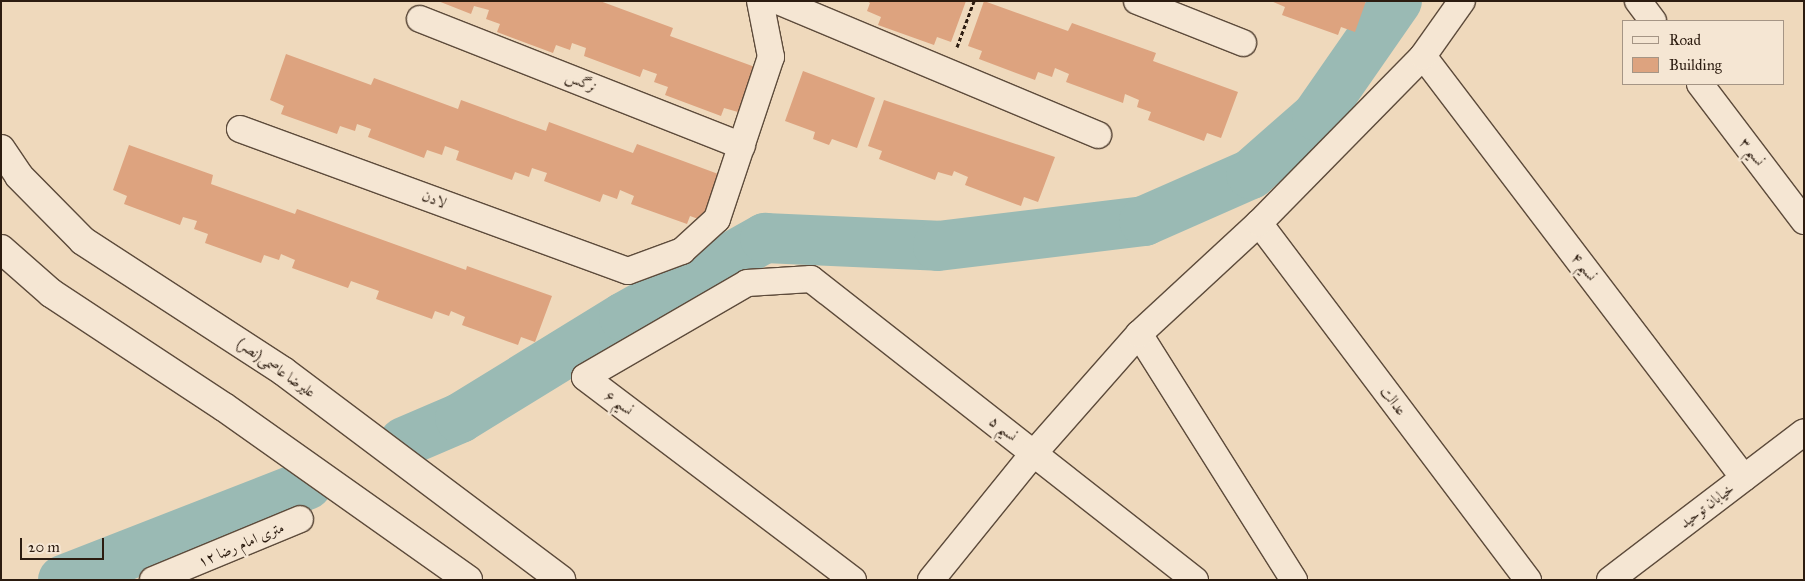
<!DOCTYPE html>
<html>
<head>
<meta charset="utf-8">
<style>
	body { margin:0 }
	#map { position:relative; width:1805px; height:581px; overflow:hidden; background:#efd9bc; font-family:"IM FELL Great Primer",Amiri,serif }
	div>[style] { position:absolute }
	.river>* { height:50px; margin:-25px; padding:0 25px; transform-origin:25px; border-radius:25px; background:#9abab4 }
	.building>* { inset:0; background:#dda37f }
	.path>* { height:3px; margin-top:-1.5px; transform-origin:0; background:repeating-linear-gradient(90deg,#2c1c10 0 4px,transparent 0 6.5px) }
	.roads { filter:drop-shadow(1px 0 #5d4b3b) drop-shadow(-1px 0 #5d4b3b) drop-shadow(0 1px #5d4b3b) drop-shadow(0 -1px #5d4b3b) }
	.street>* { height:26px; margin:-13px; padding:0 13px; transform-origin:13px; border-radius:13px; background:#f5e6d3 }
	.secondary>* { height:28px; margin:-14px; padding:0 14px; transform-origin:14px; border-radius:14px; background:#f5e6d3 }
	span { translate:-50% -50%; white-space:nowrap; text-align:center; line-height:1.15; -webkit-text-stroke:4.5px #f5e6d3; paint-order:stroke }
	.street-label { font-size:15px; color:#2c1c10 }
	.frame { position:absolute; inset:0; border:2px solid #2c1c10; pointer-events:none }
	.legend { position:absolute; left:1622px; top:20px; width:162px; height:65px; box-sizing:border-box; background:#f5e6d3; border:1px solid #a59585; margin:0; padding:6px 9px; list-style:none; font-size:15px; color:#2c1c10 }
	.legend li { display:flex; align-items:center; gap:10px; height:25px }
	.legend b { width:25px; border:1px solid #a59585 }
	.scale { position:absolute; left:20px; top:538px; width:84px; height:22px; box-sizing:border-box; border:2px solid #2c1c10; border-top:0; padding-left:6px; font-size:15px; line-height:18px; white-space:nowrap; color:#2c1c10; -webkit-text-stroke:4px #f5e6d3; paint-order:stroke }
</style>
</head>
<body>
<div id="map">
	<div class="river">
		<div style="left:404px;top:442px;width:61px;rotate:-23.2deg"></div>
		<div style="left:460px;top:418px;width:193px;rotate:-31.6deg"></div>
		<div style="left:624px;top:317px;width:162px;rotate:-29.3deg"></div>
		<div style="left:765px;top:238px;width:173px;rotate:2.6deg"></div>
		<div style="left:938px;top:246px;width:208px;rotate:-6.9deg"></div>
		<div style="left:1144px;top:221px;width:117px;rotate:-23.7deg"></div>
		<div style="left:1251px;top:174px;width:88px;rotate:-41.3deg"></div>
		<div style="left:1317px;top:116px;width:140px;rotate:-55.2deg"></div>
		<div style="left:63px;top:580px;width:262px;rotate:-21.3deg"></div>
	</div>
	<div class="building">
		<div style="clip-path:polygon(438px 1px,600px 1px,673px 28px,670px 36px,755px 67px,738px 112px,724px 108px,721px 116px,665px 95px,668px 87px,654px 82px,657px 74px,643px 69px,640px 77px,584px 56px,586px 48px,572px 43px,570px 50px,556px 45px,553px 53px,497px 32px,500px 24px,486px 19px,489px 10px,474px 6px,471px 14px)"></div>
		<div style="clip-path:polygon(867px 1px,966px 1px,951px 42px,937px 37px,934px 45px,878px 25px,881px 17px,867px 11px,870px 3px)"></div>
		<div style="clip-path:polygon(984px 1px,1068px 31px,1072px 23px,1156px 53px,1153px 61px,1238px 92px,1221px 138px,1207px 133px,1204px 141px,1148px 120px,1151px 112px,1137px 107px,1139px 100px,1125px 94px,1123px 103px,1066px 82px,1069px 74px,1055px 68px,1052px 77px,1038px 72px,1035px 80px,979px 59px,982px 51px,968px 46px)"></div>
		<div style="clip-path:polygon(1271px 1px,1366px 1px,1355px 32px,1341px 27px,1338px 35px,1282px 15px,1285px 7px)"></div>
		<div style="clip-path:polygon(286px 54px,371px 85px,374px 78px,458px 109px,461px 100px,546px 131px,549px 122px,633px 153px,637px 144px,721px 175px,704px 221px,690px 216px,687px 224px,631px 204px,634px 196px,620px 190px,617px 199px,603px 194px,600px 202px,544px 181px,547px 173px,532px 168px,529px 177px,515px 172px,512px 180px,456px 160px,459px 151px,445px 146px,442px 155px,427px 150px,424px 158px,368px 137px,371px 129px,357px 124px,355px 131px,340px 126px,337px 134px,281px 114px,284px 106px,270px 100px)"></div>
		<div style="clip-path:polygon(803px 71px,875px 98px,857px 148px,832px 139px,829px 145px,813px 139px,815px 132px,785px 121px)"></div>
		<div style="clip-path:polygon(884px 100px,1055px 157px,1038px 202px,1024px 197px,1021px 206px,965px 185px,968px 177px,954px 171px,952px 176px,938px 172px,935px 180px,879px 159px,882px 151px,868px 146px)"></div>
		<div style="clip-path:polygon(129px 145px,213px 175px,211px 184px,295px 214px,297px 209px,466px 270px,467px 266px,552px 296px,535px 342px,521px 337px,518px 345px,462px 325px,465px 317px,451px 311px,449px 316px,435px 311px,432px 319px,376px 299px,379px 291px,351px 281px,348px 288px,292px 268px,295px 260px,281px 254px,279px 260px,264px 255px,261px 263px,205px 243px,208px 234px,194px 229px,197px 221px,183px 217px,180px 225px,124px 204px,127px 196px,113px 190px)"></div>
	</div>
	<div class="path">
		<div style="left:957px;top:47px;width:49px;rotate:-69.7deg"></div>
	</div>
	<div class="roads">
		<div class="street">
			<div style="left:778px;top:1px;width:347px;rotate:22.7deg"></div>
			<div style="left:1137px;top:1px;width:114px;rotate:21.6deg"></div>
			<div style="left:1638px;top:1px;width:25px;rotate:53deg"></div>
			<div style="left:420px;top:19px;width:346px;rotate:21.5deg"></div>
			<div style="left:1423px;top:56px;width:530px;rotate:52.74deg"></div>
			<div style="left:1700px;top:84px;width:172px;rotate:52.8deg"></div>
			<div style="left:240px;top:129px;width:413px;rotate:20.1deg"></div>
			<div style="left:628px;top:271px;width:58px;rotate:-20.3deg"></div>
			<div style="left:682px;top:251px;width:47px;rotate:-42.4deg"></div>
			<div style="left:717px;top:219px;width:171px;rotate:-71.6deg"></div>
			<div style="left:771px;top:57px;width:57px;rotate:-101.1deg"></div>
			<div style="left:1259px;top:223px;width:447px;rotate:53deg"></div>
			<div style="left:1139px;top:334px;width:291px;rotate:57.8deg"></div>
			<div style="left:153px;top:580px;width:159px;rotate:-22.5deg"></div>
			<div style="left:853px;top:580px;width:336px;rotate:-142.9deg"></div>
			<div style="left:585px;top:377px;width:187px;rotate:-30.1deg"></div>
			<div style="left:747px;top:283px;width:64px;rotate:-3.6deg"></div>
			<div style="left:811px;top:279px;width:488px;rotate:38.1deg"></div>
			<div style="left:931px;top:580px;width:164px;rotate:-51deg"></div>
			<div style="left:1034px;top:453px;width:159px;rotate:-48.6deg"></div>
			<div style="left:1139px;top:334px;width:163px;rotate:-42.8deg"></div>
			<div style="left:1259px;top:223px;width:234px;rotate:-45.5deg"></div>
			<div style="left:1423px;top:56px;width:67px;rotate:-54.7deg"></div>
			<div style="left:1610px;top:580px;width:244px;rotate:-37.3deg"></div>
		</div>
		<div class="secondary">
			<div style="left:1px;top:149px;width:32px;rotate:56deg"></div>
			<div style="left:19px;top:176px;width:91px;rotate:45.4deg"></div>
			<div style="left:83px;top:241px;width:239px;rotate:33deg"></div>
			<div style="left:283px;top:371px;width:348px;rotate:36.9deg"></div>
			<div style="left:1px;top:249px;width:67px;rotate:41.3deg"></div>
			<div style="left:51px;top:293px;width:207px;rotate:33.4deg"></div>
			<div style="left:224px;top:407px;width:299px;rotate:35.3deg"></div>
		</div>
	</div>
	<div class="street-label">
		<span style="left:581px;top:82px;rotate:22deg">نرگس</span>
		<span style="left:1752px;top:152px;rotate:53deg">نسیم ۳</span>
		<span style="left:434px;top:200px;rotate:20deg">لادن</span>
		<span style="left:1584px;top:267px;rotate:53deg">نسیم ۴</span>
		<span style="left:276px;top:368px;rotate:35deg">علیرضا عاصمی(نصر)</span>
		<span style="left:1393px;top:401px;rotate:53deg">عدالت</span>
		<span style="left:619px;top:403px;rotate:37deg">نسیم ۶</span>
		<span style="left:1003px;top:429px;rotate:38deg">نسیم ۵</span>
		<span style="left:1707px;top:506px;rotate:-37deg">خیابان توحید</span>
		<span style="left:241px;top:545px;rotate:-23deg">۱۲ متری امام رضا</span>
	</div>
	<div class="frame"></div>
	<ul class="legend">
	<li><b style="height:6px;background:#f5e6d3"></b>Road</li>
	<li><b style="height:14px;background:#dda37f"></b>Building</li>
	</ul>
	<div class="scale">20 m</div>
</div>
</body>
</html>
